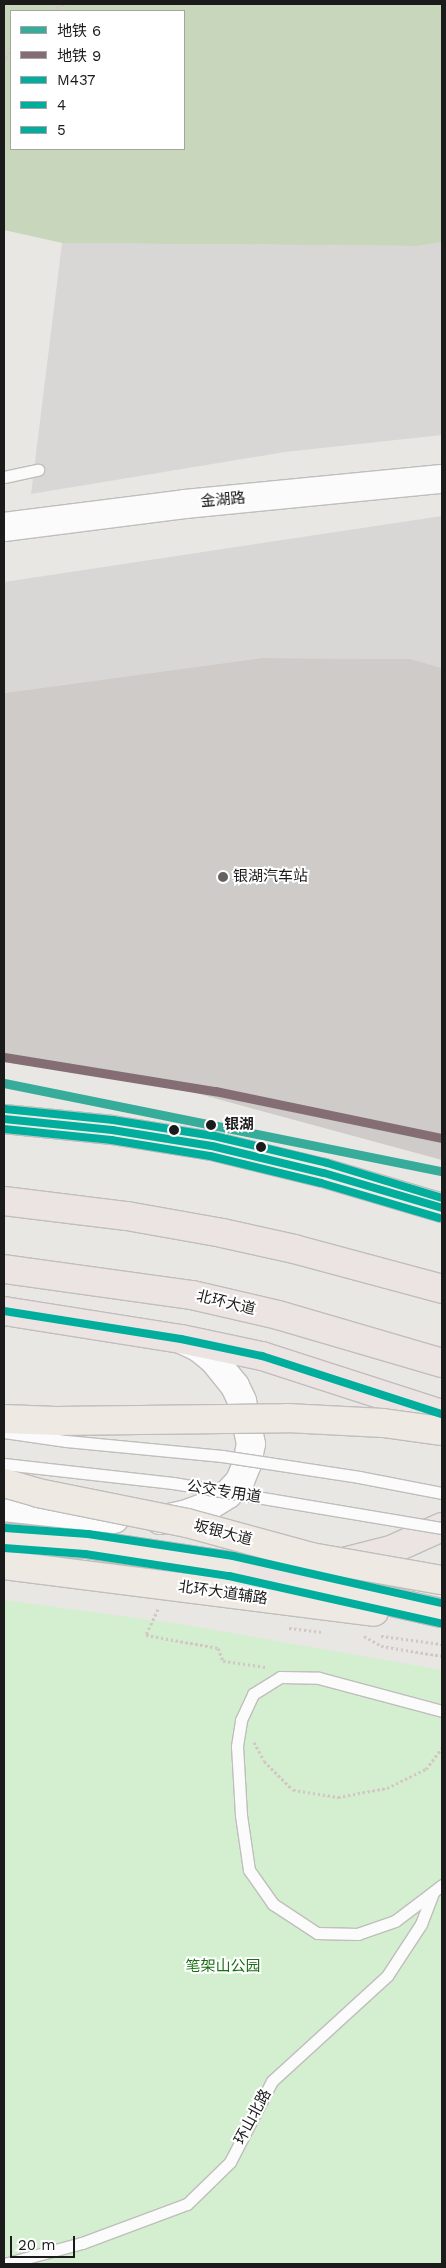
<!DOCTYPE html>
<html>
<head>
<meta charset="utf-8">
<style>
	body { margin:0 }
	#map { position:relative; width:446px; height:2268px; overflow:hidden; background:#e9e7e4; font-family:"Work Sans","Noto Sans SC",sans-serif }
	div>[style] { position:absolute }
	.residential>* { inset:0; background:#d8d7d5 }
	.forest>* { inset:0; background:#c8d6bb }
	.park>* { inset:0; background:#d4eed0 }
	.building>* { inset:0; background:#cecbc9 }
	.path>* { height:3px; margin-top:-1.5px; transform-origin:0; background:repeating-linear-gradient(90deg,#d4c6c6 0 2.5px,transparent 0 5px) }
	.roads { filter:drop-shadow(1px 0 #bfbebc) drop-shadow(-1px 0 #bfbebc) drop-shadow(0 1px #bfbebc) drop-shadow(0 -1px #bfbebc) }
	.service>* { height:11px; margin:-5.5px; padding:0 5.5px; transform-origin:5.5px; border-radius:5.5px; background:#fcfbfb }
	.tertiary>* { height:28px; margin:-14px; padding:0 14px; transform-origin:14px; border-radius:14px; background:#fcfbfb }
	.primary>* { height:28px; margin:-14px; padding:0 14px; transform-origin:14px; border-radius:14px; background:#efe9e3 }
	.trunk>* { height:28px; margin:-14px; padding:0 14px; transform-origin:14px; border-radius:14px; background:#ece4e2 }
	.bridges { filter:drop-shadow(1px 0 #bfbebc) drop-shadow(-1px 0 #bfbebc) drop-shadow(0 1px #bfbebc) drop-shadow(0 -1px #bfbebc) }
	.service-bridge>* { height:11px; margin:-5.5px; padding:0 5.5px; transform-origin:5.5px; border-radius:5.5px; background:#fcfbfb }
	.primary-bridge>* { height:28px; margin:-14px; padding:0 14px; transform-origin:14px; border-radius:14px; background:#efe9e3 }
	.bus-1>* { height:8px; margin:-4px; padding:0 4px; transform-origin:4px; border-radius:4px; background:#01ad9c }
	.bus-2>* { height:8px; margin:-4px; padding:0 4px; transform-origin:4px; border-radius:4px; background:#01ad9c }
	.bus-3>* { height:8px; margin:-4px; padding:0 4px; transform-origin:4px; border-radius:4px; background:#01ad9c }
	.metro-1>* { height:9px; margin:-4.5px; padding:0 4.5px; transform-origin:4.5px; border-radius:4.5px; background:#37ac9a }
	.metro-2>* { height:9px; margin:-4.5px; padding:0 4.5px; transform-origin:4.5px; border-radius:4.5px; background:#846e74 }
	.dots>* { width:14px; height:14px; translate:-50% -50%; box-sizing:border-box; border:2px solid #fff; border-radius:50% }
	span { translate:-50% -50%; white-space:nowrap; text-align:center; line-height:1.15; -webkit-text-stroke:4px #fff; paint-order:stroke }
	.street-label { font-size:15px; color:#1b1b1b }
	.poi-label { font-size:15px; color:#1b1b1b }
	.left { translate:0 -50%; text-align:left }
	.stop-label { font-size:15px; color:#1b1b1b; font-weight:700 }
	.park-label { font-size:15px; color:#186f13 }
	.frame { position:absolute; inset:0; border:5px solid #1b1b1b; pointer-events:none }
	.legend { position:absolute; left:10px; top:10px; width:175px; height:140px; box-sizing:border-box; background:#fff; border:1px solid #a4a4a4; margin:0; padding:6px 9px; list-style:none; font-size:15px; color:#1b1b1b }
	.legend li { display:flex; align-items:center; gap:10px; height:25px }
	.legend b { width:25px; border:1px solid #a4a4a4 }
	.scale { position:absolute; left:10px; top:2236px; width:65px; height:22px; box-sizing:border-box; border:2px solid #1b1b1b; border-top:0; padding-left:6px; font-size:15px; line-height:18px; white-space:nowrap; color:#1b1b1b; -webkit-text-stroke:4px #fff; paint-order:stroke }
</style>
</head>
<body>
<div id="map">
	<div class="residential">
		<div style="clip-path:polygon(442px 242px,442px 435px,285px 452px,31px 494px,62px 243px,419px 246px)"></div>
		<div style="clip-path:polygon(442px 516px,442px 668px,411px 659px,262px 658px,4px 693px,4px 582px)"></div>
	</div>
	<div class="forest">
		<div style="clip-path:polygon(evenodd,4px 4px,442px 4px,442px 242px,419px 246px,62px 243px,4px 230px,4px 4px,11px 11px,184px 11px,184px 149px,11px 149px,11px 11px)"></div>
	</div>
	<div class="park">
		<div style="clip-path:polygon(4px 1600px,180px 1624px,442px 1670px,442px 2264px,4px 2264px)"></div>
	</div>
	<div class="building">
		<div style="clip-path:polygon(262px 658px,411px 659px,442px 668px,442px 1160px,166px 1085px,4px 1062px,4px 693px)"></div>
	</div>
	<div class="path">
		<div style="left:53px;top:11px;width:13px;rotate:-32deg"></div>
		<div style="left:4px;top:63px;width:17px;rotate:-65deg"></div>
		<div style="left:158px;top:1609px;width:29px;rotate:115deg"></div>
		<div style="left:146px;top:1635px;width:73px;rotate:10.2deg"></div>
		<div style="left:218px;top:1648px;width:14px;rotate:69deg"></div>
		<div style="left:223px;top:1661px;width:43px;rotate:7.9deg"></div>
		<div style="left:289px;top:1628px;width:33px;rotate:7deg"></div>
		<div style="left:364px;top:1636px;width:20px;rotate:30deg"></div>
		<div style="left:381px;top:1646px;width:62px;rotate:9.3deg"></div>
		<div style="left:381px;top:1636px;width:62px;rotate:7.5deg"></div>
		<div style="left:254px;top:1742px;width:21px;rotate:62deg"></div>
		<div style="left:264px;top:1761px;width:41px;rotate:45deg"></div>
		<div style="left:293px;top:1790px;width:46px;rotate:8.8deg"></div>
		<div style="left:338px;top:1797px;width:50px;rotate:-10.4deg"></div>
		<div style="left:387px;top:1788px;width:43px;rotate:-26deg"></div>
		<div style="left:426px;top:1769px;width:26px;rotate:-53deg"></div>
	</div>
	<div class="roads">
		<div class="service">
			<div style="left:4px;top:477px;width:35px;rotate:-12deg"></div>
			<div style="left:432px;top:1893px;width:46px;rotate:142.9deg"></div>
			<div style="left:395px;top:1921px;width:39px;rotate:161deg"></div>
			<div style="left:358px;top:1934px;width:41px;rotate:-178.6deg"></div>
			<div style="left:317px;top:1933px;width:53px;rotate:-146.6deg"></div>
			<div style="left:273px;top:1904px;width:42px;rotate:-125.2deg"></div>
			<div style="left:249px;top:1870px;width:56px;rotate:-98.3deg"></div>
			<div style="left:241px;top:1815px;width:69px;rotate:-93.3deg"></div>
			<div style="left:237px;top:1746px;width:26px;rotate:-81deg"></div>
			<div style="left:241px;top:1720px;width:29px;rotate:-65deg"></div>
			<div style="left:253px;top:1694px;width:32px;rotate:-32deg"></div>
			<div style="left:280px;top:1677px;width:39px;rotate:1deg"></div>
			<div style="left:319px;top:1678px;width:127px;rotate:15deg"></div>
			<div style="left:4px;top:2264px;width:81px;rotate:-15.1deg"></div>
			<div style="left:82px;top:2243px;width:112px;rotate:-20.4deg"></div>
			<div style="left:187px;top:2204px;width:60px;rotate:-44.3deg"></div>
			<div style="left:230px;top:2162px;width:91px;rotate:-62.6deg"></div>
			<div style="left:272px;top:2081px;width:156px;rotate:-42.4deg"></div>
			<div style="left:387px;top:1976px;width:62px;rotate:-56.8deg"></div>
			<div style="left:421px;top:1924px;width:34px;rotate:-69deg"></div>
			<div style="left:433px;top:1892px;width:11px;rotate:-38deg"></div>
		</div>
		<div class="tertiary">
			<div style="left:4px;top:527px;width:182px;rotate:-7.2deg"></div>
			<div style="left:185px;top:504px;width:258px;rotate:-5.6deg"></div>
			<div style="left:4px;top:1507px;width:111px;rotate:6.2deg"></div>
			<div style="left:160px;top:1520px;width:25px;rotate:-12deg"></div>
			<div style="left:184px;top:1515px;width:27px;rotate:-20deg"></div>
			<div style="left:209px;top:1506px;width:22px;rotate:-32deg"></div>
			<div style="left:228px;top:1494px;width:18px;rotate:-47deg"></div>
			<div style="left:240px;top:1481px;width:18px;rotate:-68deg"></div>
			<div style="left:247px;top:1464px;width:20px;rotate:-79deg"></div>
			<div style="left:251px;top:1444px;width:44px;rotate:-101.8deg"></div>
			<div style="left:242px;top:1401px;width:17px;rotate:-115deg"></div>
			<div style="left:235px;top:1386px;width:35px;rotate:-129deg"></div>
			<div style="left:213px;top:1359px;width:19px;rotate:-141deg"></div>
			<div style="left:198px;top:1347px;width:17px;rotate:-155deg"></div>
		</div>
		<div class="primary">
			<div style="left:4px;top:1119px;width:109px;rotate:5.8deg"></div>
			<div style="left:112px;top:1130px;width:101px;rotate:9.1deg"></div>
			<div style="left:212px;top:1146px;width:115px;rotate:13.6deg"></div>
			<div style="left:324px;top:1173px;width:123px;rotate:16.5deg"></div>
			<div style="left:4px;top:1538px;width:82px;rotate:4.2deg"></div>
			<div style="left:86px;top:1544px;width:147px;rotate:8.6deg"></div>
			<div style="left:231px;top:1566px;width:216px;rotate:12.6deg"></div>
			<div style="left:4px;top:1565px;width:373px;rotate:7.2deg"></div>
		</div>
		<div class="trunk">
			<div style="left:4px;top:1201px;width:124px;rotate:7deg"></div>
			<div style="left:127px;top:1216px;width:97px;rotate:10.1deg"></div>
			<div style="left:222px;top:1233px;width:74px;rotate:12.5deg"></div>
			<div style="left:294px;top:1249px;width:153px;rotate:15.1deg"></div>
			<div style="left:4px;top:1269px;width:190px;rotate:7.9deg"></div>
			<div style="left:192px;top:1295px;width:88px;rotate:13.1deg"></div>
			<div style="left:278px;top:1315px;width:171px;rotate:16.3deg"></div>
			<div style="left:4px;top:1311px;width:179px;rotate:9deg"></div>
			<div style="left:181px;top:1339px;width:83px;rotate:11.9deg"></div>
			<div style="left:262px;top:1356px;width:189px;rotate:17.9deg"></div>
			<div style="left:253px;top:1570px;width:86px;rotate:-4.7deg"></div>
			<div style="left:339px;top:1563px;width:54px;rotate:-14deg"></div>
			<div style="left:391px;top:1550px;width:56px;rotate:-24.3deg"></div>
		</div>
	</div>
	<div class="bridges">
		<div class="service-bridge">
			<div style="left:4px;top:1432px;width:63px;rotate:8.3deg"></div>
			<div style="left:66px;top:1441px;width:157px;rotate:5.5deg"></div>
			<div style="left:222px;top:1456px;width:139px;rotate:8.7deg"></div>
			<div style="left:359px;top:1477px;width:85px;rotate:10.9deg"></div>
			<div style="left:4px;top:1464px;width:170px;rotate:6.4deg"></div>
			<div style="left:173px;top:1483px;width:273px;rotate:9.5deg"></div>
		</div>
		<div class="primary-bridge">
			<div style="left:4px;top:1419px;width:52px;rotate:2.2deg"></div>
			<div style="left:56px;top:1421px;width:231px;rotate:-0.7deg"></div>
			<div style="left:287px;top:1418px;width:96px;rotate:3deg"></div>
			<div style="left:383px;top:1423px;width:60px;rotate:7.7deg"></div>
			<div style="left:4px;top:1483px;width:35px;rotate:16deg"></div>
			<div style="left:38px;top:1493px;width:152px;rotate:11.4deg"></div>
			<div style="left:187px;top:1523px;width:129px;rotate:15.3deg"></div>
			<div style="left:311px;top:1557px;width:133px;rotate:10deg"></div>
		</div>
	</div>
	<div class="bus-1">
		<div style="left:4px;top:1119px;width:109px;rotate:5.8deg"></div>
		<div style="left:112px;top:1130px;width:101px;rotate:9.1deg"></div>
		<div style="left:212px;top:1146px;width:115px;rotate:13.6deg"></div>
		<div style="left:324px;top:1173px;width:123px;rotate:16.5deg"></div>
		<div style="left:4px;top:1311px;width:179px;rotate:9deg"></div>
		<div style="left:181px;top:1339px;width:83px;rotate:11.9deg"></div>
		<div style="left:262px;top:1356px;width:189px;rotate:17.9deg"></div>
	</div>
	<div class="bus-2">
		<div style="left:4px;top:1129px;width:108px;rotate:5.9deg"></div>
		<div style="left:111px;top:1140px;width:100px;rotate:9.2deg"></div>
		<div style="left:210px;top:1156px;width:114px;rotate:13.7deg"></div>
		<div style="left:321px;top:1183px;width:123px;rotate:16.5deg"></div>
		<div style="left:4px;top:1548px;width:81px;rotate:4.2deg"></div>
		<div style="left:85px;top:1554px;width:146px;rotate:8.7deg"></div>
		<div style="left:229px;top:1576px;width:216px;rotate:12.6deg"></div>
	</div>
	<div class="bus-3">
		<div style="left:5px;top:1109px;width:109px;rotate:5.8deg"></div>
		<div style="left:113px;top:1120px;width:102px;rotate:9deg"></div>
		<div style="left:214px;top:1136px;width:116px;rotate:13.4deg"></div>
		<div style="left:327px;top:1163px;width:120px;rotate:16.9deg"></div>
		<div style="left:5px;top:1528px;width:83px;rotate:4.1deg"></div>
		<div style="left:88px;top:1534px;width:147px;rotate:8.6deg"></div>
		<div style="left:233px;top:1556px;width:214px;rotate:12.7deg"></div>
	</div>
	<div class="metro-1">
		<div style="left:4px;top:1083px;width:447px;rotate:11.4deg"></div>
	</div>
	<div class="metro-2">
		<div style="left:4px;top:1057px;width:214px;rotate:9.2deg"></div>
		<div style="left:215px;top:1091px;width:232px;rotate:11.7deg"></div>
	</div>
	<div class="dots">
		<div style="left:223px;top:877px;background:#636261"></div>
		<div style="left:211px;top:1125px;background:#1b1b1b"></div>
		<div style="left:174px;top:1130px;background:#1b1b1b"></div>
		<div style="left:261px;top:1147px;background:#1b1b1b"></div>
	</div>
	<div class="street-label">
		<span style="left:223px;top:500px;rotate:-5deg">金湖路</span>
		<span style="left:226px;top:1303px;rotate:14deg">北环大道</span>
		<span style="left:224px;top:1492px;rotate:9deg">公交专用道</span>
		<span style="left:223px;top:1533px;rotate:15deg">坂银大道</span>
		<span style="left:223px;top:1593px;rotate:8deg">北环大道辅路</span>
		<span style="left:253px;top:2117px;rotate:-62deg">环山北路</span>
	</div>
	<div class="poi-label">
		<span class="left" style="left:233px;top:877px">银湖汽车站</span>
	</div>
	<div class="stop-label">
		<span class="left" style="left:224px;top:1125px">银湖</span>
	</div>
	<div class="park-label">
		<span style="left:223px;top:1967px">笔架山公园</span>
	</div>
	<div class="frame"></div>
	<ul class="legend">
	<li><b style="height:6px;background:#37ac9a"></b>地铁 6</li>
	<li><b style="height:6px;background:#846e74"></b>地铁 9</li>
	<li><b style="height:6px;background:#01ad9c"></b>M437</li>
	<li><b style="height:6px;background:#01ad9c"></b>4</li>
	<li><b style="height:6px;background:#01ad9c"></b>5</li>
	</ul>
	<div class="scale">20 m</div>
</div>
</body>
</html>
